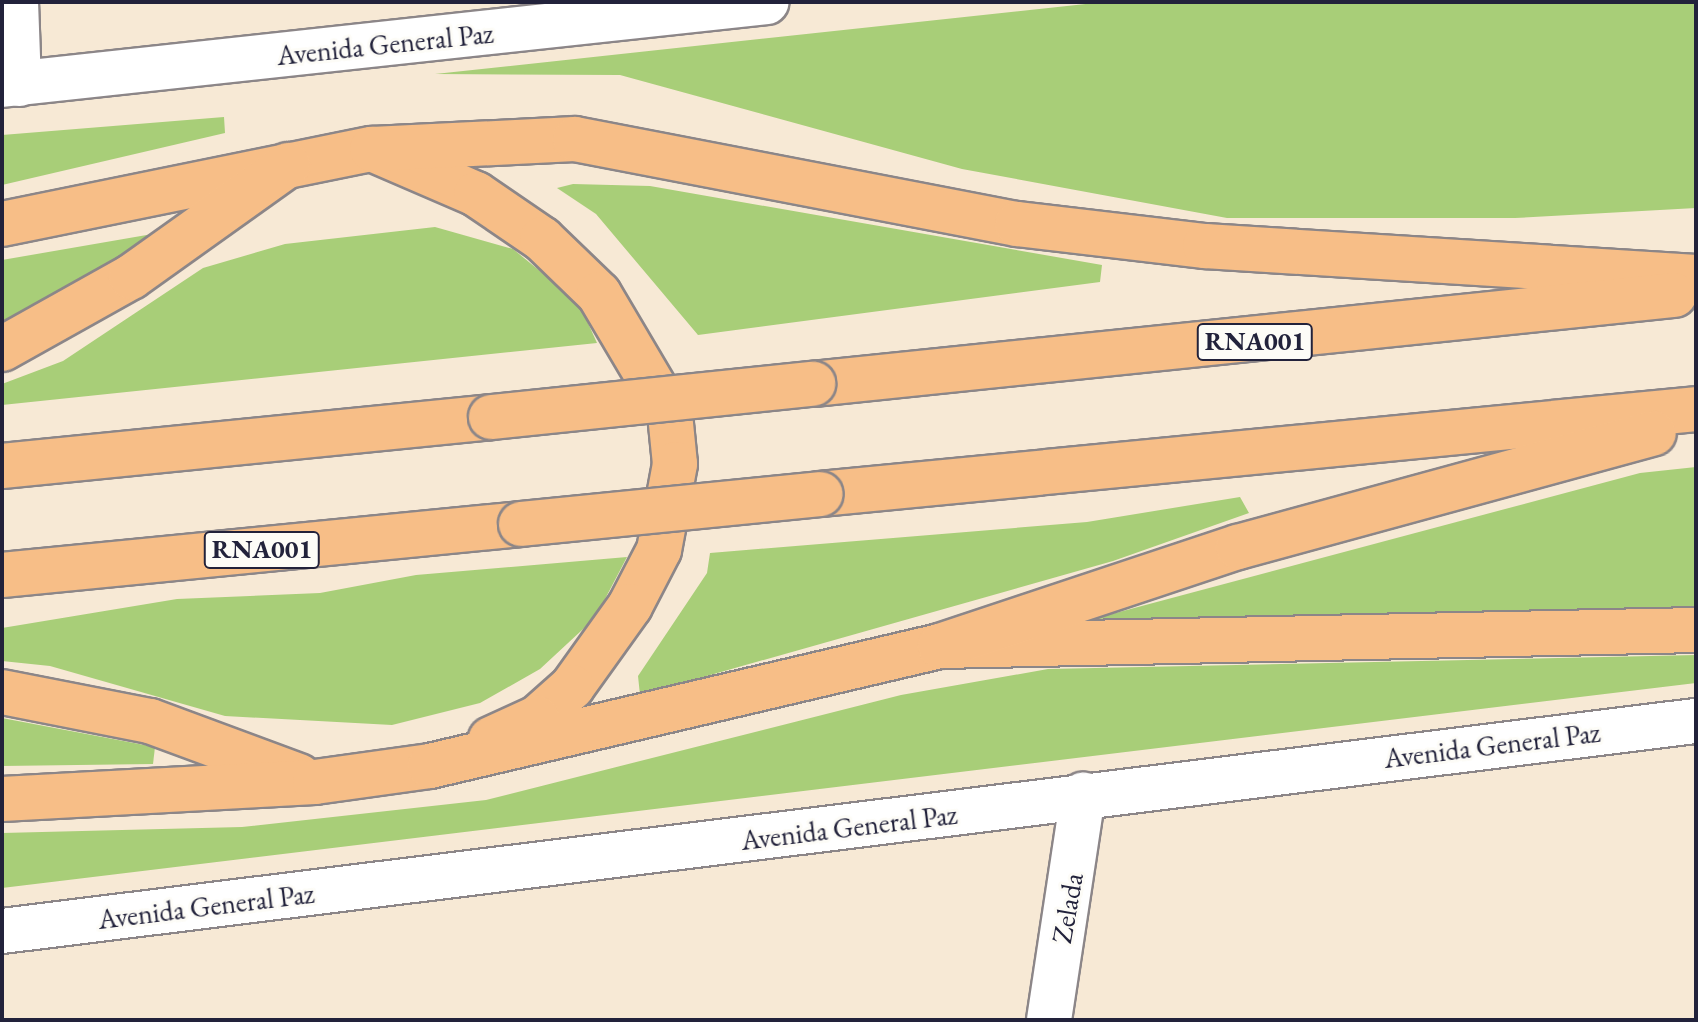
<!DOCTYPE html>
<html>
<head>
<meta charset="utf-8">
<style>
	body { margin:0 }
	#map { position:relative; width:1698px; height:1022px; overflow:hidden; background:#f7e9d5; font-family:"EB Garamond",serif }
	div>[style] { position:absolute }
	.green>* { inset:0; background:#a8ce78 }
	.roads { filter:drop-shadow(2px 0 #8c8688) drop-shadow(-2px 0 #8c8688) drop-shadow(0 2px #8c8688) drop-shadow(0 -2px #8c8688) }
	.minor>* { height:44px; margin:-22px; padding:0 22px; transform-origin:22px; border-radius:22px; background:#fff }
	.major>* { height:44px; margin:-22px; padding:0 22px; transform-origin:22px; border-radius:22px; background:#f7be87 }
	.highway>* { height:44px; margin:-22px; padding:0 22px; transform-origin:22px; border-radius:22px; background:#f7be87 }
	.bridges { filter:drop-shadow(2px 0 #8c8688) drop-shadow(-2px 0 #8c8688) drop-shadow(0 2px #8c8688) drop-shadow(0 -2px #8c8688) }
	.highway-bridge>* { height:44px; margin:-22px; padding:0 22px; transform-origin:22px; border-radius:22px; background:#f7be87 }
	span { translate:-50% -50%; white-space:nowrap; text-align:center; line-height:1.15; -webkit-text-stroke:6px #fdfcf7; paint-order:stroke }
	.shield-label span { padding:2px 6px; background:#fdfcf7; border:2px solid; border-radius:6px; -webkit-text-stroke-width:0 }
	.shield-label { font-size:26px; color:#22223b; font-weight:700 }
	.street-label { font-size:28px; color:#22223b }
	.frame { position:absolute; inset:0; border:4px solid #22223b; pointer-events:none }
</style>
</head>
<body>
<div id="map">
	<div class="green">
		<div style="clip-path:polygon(1104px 2px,1696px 2px,1696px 208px,1515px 218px,1227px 218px,962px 169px,620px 75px,435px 74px)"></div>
		<div style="clip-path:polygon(224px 117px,225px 133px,2px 185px,2px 135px)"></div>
		<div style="clip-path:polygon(573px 184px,650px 186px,1102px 265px,1100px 282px,698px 335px,596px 214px,557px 188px)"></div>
		<div style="clip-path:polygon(435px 227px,513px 249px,579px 303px,597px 343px,2px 405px,2px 384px,63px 361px,203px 268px,285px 244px)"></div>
		<div style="clip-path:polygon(164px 232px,69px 291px,2px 324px,2px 260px)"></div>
		<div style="clip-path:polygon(1696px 467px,1696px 609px,1093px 619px,1640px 473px)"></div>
		<div style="clip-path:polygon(1240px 497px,1249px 513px,1113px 561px,640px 695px,638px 676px,707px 573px,710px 553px,1087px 522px)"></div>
		<div style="clip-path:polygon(627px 557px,595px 618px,540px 669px,480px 703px,392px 725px,225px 716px,50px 666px,2px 661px,2px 628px,177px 599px,320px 593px,416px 575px)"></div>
		<div style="clip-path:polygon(1696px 655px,1696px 683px,2px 888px,2px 833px,242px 827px,486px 800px,901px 695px,1048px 669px)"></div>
		<div style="clip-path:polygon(2px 718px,155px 747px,153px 764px,2px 766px)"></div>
	</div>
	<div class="roads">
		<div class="minor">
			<div style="left:16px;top:2px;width:82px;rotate:87.9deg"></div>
			<div style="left:2px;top:85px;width:769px;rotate:-6.19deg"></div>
			<div style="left:2px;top:931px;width:1707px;rotate:-7.07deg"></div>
			<div style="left:1049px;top:1020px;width:228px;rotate:-81.4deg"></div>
		</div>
		<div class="major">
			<div style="left:2px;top:224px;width:378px;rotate:-11.5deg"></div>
			<div style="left:372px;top:149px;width:113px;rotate:23.4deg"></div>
			<div style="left:476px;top:194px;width:80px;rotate:34.3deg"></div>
			<div style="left:542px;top:239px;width:79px;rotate:44deg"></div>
			<div style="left:599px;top:294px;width:139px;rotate:59.4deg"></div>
			<div style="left:670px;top:414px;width:50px;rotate:84.3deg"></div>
			<div style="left:675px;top:464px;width:87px;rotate:100.5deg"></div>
			<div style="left:659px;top:550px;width:63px;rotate:117.4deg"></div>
			<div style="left:630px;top:606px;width:100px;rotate:125.6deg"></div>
			<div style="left:572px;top:687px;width:47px;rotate:138.5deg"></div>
			<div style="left:537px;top:718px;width:51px;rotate:155.5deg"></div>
			<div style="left:2px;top:692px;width:151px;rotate:11.1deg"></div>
			<div style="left:150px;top:721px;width:159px;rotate:20.3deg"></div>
			<div style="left:2px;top:799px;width:313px;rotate:-3.1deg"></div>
			<div style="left:315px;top:782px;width:116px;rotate:-7.9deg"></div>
			<div style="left:430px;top:766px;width:524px;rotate:-13.24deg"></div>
			<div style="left:940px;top:646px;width:756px;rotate:-1.21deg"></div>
		</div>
		<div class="highway">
			<div style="left:372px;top:149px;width:203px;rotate:-2.8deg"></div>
			<div style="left:575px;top:139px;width:450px;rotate:10.9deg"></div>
			<div style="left:1017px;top:224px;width:189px;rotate:6.7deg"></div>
			<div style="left:1205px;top:246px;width:492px;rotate:3.6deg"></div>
			<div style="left:2px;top:349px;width:148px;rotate:-29.2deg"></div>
			<div style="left:131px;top:277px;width:193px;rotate:-35.5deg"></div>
			<div style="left:813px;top:384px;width:866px;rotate:-5.9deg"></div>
			<div style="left:2px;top:466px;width:491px;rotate:-5.7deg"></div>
			<div style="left:820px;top:494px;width:880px;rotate:-5.54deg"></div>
			<div style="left:2px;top:575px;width:521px;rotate:-5.61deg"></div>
			<div style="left:940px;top:646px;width:314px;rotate:-18.4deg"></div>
			<div style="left:1238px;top:547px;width:431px;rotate:-15.3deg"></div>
		</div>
	</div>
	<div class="bridges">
		<div class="highway-bridge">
			<div style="left:491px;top:417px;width:324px;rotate:-5.9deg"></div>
			<div style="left:521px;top:524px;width:301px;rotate:-5.7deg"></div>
		</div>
	</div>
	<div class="shield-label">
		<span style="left:1255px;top:342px">RNA001</span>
		<span style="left:262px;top:550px">RNA001</span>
	</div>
	<div class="street-label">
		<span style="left:385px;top:44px;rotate:-6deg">Avenida General Paz</span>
		<span style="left:1492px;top:745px;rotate:-7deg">Avenida General Paz</span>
		<span style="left:849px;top:827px;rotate:-7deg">Avenida General Paz</span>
		<span style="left:206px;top:906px;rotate:-7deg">Avenida General Paz</span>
		<span style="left:1067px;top:908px;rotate:-80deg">Zelada</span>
	</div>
	<div class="frame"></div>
</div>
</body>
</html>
